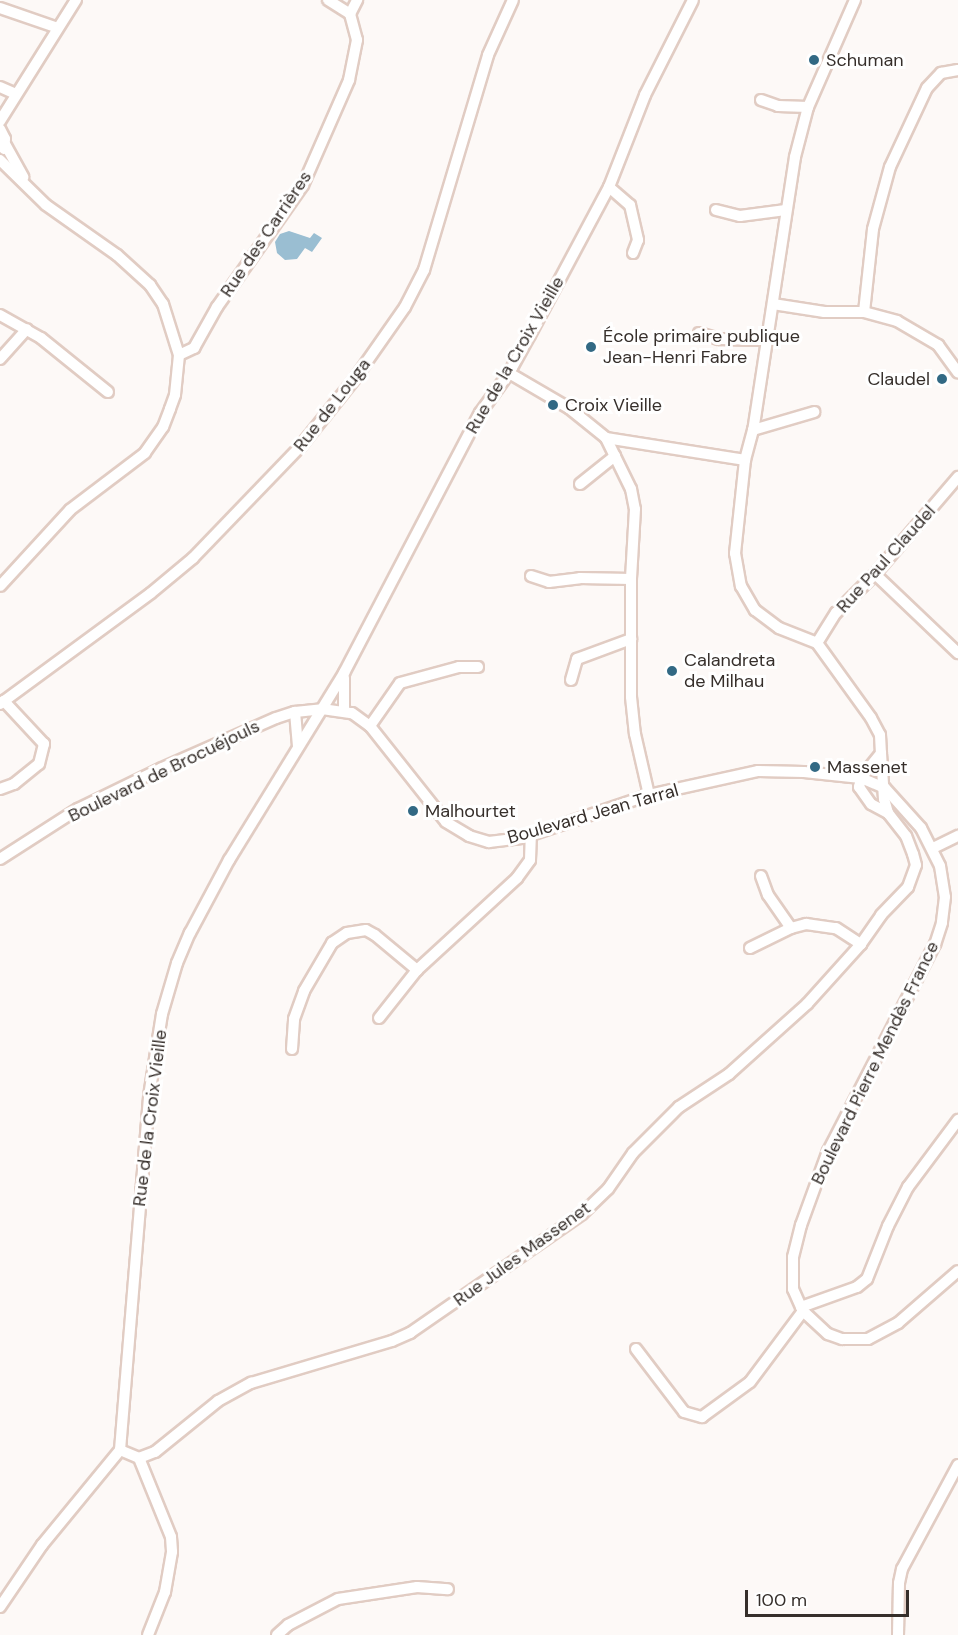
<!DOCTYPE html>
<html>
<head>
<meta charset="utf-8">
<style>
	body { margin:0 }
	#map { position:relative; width:958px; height:1635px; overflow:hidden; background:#fdf9f7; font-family:"DM Sans",sans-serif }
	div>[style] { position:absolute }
	.water>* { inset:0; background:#9abed2 }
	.roads { filter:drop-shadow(2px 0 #e1ccc3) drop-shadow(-2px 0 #e1ccc3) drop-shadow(0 2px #e1ccc3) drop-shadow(0 -2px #e1ccc3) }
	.minor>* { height:10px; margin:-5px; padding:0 5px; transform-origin:5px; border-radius:5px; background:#fff }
	.dots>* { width:16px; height:16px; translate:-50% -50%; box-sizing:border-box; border:3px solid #fff; border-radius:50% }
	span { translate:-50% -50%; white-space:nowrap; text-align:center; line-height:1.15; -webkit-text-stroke:6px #fff; paint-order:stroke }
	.poi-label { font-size:18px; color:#362f2b }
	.left { translate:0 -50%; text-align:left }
	.right { translate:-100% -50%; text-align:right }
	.street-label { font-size:18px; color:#362f2b }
	.scale { position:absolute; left:745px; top:1590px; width:164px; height:27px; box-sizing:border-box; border:3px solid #362f2b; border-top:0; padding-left:8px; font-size:18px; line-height:21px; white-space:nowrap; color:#362f2b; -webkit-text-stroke:4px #fff; paint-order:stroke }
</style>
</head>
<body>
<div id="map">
	<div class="water">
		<div style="clip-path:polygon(289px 231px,310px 238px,314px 233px,322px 238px,312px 252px,305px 248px,297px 259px,285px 260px,277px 253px,275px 242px,280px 234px)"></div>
	</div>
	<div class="roads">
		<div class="minor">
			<div style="left:328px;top:0;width:26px;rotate:32deg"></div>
			<div style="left:855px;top:0;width:117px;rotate:113.7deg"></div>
			<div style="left:808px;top:107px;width:52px;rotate:104.6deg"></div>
			<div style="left:795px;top:157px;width:276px;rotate:98.7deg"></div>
			<div style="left:753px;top:430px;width:31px;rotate:105deg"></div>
			<div style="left:745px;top:460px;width:94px;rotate:96.1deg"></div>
			<div style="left:735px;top:553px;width:34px;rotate:80deg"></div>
			<div style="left:741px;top:586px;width:28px;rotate:60deg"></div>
			<div style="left:755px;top:610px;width:30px;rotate:37deg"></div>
			<div style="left:779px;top:628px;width:41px;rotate:21.5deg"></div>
			<div style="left:817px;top:643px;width:92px;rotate:54.2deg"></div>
			<div style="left:871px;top:718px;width:19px;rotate:62deg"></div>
			<div style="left:880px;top:735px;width:18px;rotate:87deg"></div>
			<div style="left:0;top:8px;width:61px;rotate:19deg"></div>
			<div style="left:0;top:87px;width:17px;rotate:24deg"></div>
			<div style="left:761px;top:100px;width:18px;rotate:19deg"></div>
			<div style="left:778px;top:106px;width:30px;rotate:2deg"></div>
			<div style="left:0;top:121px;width:143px;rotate:-57.9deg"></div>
			<div style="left:0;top:129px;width:11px;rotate:63deg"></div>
			<div style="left:5px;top:139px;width:10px;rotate:96deg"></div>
			<div style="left:5px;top:144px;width:38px;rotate:61deg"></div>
			<div style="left:0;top:160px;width:64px;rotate:44.4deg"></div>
			<div style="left:46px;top:205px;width:87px;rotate:35.2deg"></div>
			<div style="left:117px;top:255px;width:45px;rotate:42.3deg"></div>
			<div style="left:150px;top:285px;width:23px;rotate:56deg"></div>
			<div style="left:163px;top:304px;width:53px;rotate:72.6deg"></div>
			<div style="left:179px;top:355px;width:40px;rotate:95.7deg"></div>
			<div style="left:175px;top:395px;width:15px;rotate:110deg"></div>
			<div style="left:170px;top:409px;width:19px;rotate:111deg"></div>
			<div style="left:163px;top:427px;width:32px;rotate:125deg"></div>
			<div style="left:145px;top:453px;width:94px;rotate:142.8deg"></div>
			<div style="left:70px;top:510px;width:103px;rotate:132.6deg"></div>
			<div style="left:609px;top:187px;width:28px;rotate:41deg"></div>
			<div style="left:630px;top:205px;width:36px;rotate:77deg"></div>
			<div style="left:638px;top:240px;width:14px;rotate:111deg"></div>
			<div style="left:716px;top:210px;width:25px;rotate:14deg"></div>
			<div style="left:740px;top:216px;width:46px;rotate:-7.4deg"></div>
			<div style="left:773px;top:304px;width:52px;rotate:8.9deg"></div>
			<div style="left:824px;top:312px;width:40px"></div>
			<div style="left:864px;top:312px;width:34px;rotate:15deg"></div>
			<div style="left:897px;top:321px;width:48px;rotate:30.3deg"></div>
			<div style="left:938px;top:345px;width:34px;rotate:54deg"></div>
			<div style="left:864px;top:312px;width:83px;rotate:-83.8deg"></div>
			<div style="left:873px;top:229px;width:64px;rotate:-74.7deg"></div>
			<div style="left:890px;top:167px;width:87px;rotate:-64.9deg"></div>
			<div style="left:927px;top:88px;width:21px;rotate:-47deg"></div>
			<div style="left:941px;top:73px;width:17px;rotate:-10deg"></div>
			<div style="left:0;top:315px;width:47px;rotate:29.3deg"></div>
			<div style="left:41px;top:338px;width:86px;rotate:38.9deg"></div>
			<div style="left:699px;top:333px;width:21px;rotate:17deg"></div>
			<div style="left:719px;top:339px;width:46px;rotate:1.2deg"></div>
			<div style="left:179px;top:355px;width:17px;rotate:-25deg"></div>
			<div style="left:194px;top:348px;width:47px;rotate:-60.7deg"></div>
			<div style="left:217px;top:307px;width:149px;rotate:-54.8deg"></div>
			<div style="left:303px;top:185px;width:115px;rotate:-66.3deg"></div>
			<div style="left:349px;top:80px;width:41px;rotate:-78.7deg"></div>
			<div style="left:357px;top:40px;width:27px;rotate:-105deg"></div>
			<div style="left:350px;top:14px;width:16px;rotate:-63deg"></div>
			<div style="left:0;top:359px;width:40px;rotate:-48deg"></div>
			<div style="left:509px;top:373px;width:69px;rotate:30.3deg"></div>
			<div style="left:569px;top:408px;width:48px;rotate:39deg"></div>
			<div style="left:606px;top:438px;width:57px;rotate:63.9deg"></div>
			<div style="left:631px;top:489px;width:20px;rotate:79deg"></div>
			<div style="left:635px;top:509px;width:70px;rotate:93.3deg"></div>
			<div style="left:631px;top:579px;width:118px;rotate:90deg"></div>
			<div style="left:631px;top:697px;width:37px;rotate:84deg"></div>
			<div style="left:635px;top:734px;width:63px;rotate:77.1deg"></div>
			<div style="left:753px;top:430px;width:64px;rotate:-16.4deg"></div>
			<div style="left:606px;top:438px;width:141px;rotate:9deg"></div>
			<div style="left:580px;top:484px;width:45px;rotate:-38.7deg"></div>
			<div style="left:875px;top:574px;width:115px;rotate:43.6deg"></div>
			<div style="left:531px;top:576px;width:19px;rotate:18deg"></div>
			<div style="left:549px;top:582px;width:31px;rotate:-7deg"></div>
			<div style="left:580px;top:578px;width:51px;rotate:1.1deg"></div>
			<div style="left:817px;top:643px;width:36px;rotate:-58deg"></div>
			<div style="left:836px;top:613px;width:55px;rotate:-45deg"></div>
			<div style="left:875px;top:574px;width:128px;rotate:-49.4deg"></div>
			<div style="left:344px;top:678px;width:32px;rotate:90deg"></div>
			<div style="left:571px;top:680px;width:22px;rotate:-74deg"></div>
			<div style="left:577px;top:659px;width:58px;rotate:-20.3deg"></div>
			<div style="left:0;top:704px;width:187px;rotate:-36.3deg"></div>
			<div style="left:151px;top:593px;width:55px;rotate:-39.8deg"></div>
			<div style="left:193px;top:558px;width:154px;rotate:-46.1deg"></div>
			<div style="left:300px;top:447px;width:90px;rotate:-51.3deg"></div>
			<div style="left:356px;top:377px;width:85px;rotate:-55deg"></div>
			<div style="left:405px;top:307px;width:42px;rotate:-62.8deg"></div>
			<div style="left:424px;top:270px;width:224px;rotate:-73.4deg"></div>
			<div style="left:488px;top:55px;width:60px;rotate:-65.6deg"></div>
			<div style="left:295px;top:712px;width:35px;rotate:85deg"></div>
			<div style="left:370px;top:726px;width:52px;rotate:-55.1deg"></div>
			<div style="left:400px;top:683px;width:61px;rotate:-15.2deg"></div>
			<div style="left:459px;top:667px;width:19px"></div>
			<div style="left:881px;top:753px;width:46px;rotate:86.3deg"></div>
			<div style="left:884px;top:799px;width:15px;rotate:74deg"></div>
			<div style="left:888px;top:813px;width:19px;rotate:-152deg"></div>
			<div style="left:871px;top:804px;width:21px;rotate:-125deg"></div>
			<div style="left:859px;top:787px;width:9px;rotate:-77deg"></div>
			<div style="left:861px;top:778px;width:32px;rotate:-51deg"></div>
			<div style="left:0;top:789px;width:15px;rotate:-20deg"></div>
			<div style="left:14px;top:784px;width:32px;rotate:-39deg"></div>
			<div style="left:39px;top:764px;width:21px;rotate:-76deg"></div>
			<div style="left:44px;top:744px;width:59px;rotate:-132.9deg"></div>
			<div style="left:933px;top:848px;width:28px;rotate:-26deg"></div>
			<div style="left:0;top:859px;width:93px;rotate:-32.7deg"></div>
			<div style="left:78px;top:809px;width:93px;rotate:-26deg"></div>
			<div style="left:162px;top:768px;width:124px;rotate:-23.7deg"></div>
			<div style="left:276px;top:718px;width:20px;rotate:-18deg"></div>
			<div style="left:295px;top:712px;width:27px;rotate:-6deg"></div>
			<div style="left:322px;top:709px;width:30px;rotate:8deg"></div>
			<div style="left:352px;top:713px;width:22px;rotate:36deg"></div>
			<div style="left:370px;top:726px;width:122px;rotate:51.6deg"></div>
			<div style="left:446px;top:822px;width:27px;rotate:31deg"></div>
			<div style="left:469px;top:836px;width:21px;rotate:17deg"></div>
			<div style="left:489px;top:842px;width:33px;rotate:-7deg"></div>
			<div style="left:522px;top:838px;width:134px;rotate:-18.7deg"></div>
			<div style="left:649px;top:795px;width:112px;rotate:-12.4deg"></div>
			<div style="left:758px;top:771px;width:46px;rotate:1.2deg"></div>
			<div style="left:804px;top:772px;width:57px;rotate:6deg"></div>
			<div style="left:861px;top:778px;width:26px;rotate:23deg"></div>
			<div style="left:885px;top:788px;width:54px;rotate:48deg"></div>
			<div style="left:921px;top:828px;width:42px;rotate:63.4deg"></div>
			<div style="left:940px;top:866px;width:31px;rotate:81deg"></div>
			<div style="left:945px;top:897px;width:26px;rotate:97deg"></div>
			<div style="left:942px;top:923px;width:22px;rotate:108deg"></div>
			<div style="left:935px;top:944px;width:233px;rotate:117.3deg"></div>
			<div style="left:828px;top:1151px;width:79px;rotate:110deg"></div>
			<div style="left:801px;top:1225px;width:33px;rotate:104deg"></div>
			<div style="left:793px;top:1257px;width:32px;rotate:90deg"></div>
			<div style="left:793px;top:1289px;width:24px;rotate:66deg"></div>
			<div style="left:803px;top:1311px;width:34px;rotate:43deg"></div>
			<div style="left:828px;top:1334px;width:15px;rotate:20deg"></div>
			<div style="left:842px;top:1339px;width:26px"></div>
			<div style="left:868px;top:1339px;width:34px;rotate:-28deg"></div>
			<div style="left:898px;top:1323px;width:79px;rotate:-40.9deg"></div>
			<div style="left:761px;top:876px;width:20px;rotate:70deg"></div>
			<div style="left:768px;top:895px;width:40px;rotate:55.1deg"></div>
			<div style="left:750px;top:948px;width:46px;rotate:-26deg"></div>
			<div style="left:791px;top:928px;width:16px;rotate:-15deg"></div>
			<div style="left:806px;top:924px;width:30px;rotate:8deg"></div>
			<div style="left:836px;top:928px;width:30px;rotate:33deg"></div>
			<div style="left:379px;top:1018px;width:61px;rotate:-51.6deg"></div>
			<div style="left:417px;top:970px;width:136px;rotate:-42.6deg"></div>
			<div style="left:517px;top:878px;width:22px;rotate:-54deg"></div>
			<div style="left:530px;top:860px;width:25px;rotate:-88deg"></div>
			<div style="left:292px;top:1049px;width:30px;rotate:-86deg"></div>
			<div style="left:294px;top:1019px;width:30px;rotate:-70deg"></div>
			<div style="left:304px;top:991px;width:56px;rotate:-59.7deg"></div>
			<div style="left:332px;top:943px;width:18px;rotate:-34deg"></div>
			<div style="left:347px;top:933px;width:19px;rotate:-9deg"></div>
			<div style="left:366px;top:930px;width:10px;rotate:29deg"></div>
			<div style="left:375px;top:935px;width:55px;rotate:39.8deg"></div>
			<div style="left:801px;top:1307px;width:59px;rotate:-19.7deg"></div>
			<div style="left:857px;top:1287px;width:13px;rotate:-39deg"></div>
			<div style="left:867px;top:1279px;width:57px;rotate:-68.4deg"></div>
			<div style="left:888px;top:1226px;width:44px;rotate:-62.9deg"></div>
			<div style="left:908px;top:1187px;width:84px;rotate:-53.3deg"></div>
			<div style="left:636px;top:1349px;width:79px;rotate:52.7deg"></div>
			<div style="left:684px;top:1412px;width:19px;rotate:16deg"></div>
			<div style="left:702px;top:1417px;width:59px;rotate:-36.1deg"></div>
			<div style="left:750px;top:1382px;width:89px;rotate:-53.3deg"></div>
			<div style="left:120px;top:1450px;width:355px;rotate:-85.3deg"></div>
			<div style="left:149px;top:1096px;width:83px;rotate:-81deg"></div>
			<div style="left:162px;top:1014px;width:53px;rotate:-73.6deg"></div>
			<div style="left:177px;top:963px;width:33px;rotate:-67deg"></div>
			<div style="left:190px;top:933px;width:83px;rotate:-61.9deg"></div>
			<div style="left:229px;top:860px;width:220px;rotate:-58.4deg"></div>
			<div style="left:344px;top:673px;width:293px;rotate:-62.4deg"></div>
			<div style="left:480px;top:413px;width:49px;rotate:-54.1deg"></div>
			<div style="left:509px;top:373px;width:43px;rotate:-61.1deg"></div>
			<div style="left:530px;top:335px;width:168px;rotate:-61.9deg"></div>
			<div style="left:609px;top:187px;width:99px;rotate:-68.6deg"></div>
			<div style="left:645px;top:95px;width:106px;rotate:-63.2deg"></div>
			<div style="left:120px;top:1450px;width:21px;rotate:23deg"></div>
			<div style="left:139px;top:1458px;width:85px;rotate:67.9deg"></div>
			<div style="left:171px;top:1537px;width:15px;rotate:86deg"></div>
			<div style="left:172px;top:1552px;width:41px;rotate:99.9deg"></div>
			<div style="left:165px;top:1592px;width:46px;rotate:111.6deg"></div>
			<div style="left:139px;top:1458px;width:17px;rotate:-21deg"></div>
			<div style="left:155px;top:1452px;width:81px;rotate:-39deg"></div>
			<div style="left:218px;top:1401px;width:38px;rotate:-29deg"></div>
			<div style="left:251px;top:1383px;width:147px;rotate:-16.6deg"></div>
			<div style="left:392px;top:1341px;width:20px;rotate:-24deg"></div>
			<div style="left:410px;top:1333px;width:209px;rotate:-34.7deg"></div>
			<div style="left:582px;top:1214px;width:36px;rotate:-44deg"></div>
			<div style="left:608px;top:1189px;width:44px;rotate:-55.2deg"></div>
			<div style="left:633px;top:1153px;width:65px;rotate:-45deg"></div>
			<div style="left:679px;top:1107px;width:60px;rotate:-33.4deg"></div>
			<div style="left:729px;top:1074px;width:105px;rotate:-41.9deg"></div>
			<div style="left:807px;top:1004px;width:81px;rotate:-48deg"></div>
			<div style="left:861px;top:944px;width:35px;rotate:-55deg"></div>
			<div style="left:881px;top:915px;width:39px;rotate:-46deg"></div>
			<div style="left:908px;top:887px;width:23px;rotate:-70deg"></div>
			<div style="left:916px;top:865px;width:11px;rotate:-105deg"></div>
			<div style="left:913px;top:854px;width:19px;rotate:-111deg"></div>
			<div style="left:906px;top:836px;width:29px;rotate:-128deg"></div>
			<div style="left:0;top:1607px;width:75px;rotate:-55.9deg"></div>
			<div style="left:42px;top:1545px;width:123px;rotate:-50.6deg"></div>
			<div style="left:277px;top:1635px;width:15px;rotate:-42deg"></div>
			<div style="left:288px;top:1625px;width:56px;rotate:-27.5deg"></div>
			<div style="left:338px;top:1599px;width:80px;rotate:-8.6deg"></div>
			<div style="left:417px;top:1587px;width:31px;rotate:4deg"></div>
			<div style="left:898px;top:1635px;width:52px;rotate:-88.9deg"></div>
			<div style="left:899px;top:1583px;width:14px;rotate:-78deg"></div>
			<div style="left:902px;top:1569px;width:118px;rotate:-61.7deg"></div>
		</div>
	</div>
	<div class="dots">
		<div style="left:814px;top:60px;background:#326984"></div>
		<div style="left:591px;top:347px;background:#326984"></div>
		<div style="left:942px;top:379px;background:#326984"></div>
		<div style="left:553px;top:405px;background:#326984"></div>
		<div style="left:672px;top:671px;background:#326984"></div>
		<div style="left:815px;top:767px;background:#326984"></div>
		<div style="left:413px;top:811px;background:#326984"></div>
	</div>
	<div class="poi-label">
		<span class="left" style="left:826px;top:60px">Schuman</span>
		<span class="left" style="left:603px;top:347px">École primaire publique<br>Jean-Henri Fabre</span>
		<span class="right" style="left:930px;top:379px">Claudel</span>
		<span class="left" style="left:565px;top:405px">Croix Vieille</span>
		<span class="left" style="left:684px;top:671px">Calandreta<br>de Milhau</span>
		<span class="left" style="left:827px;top:767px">Massenet</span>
		<span class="left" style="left:425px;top:811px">Malhourtet</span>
	</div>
	<div class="street-label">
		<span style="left:266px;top:234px;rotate:-56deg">Rue des Carrières</span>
		<span style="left:515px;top:355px;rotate:-60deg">Rue de la Croix Vieille</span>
		<span style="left:332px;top:405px;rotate:-52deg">Rue de Louga</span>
		<span style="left:886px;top:559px;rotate:-48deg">Rue Paul Claudel</span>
		<span style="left:164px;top:771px;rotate:-26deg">Boulevard de Brocuéjouls</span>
		<span style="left:593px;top:814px;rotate:-16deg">Boulevard Jean Tarral</span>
		<span style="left:875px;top:1063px;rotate:-64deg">Boulevard Pierre Mendès France</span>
		<span style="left:150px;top:1118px;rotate:-83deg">Rue de la Croix Vieille</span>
		<span style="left:522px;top:1254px;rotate:-36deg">Rue Jules Massenet</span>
	</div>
	<div class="scale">100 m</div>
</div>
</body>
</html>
